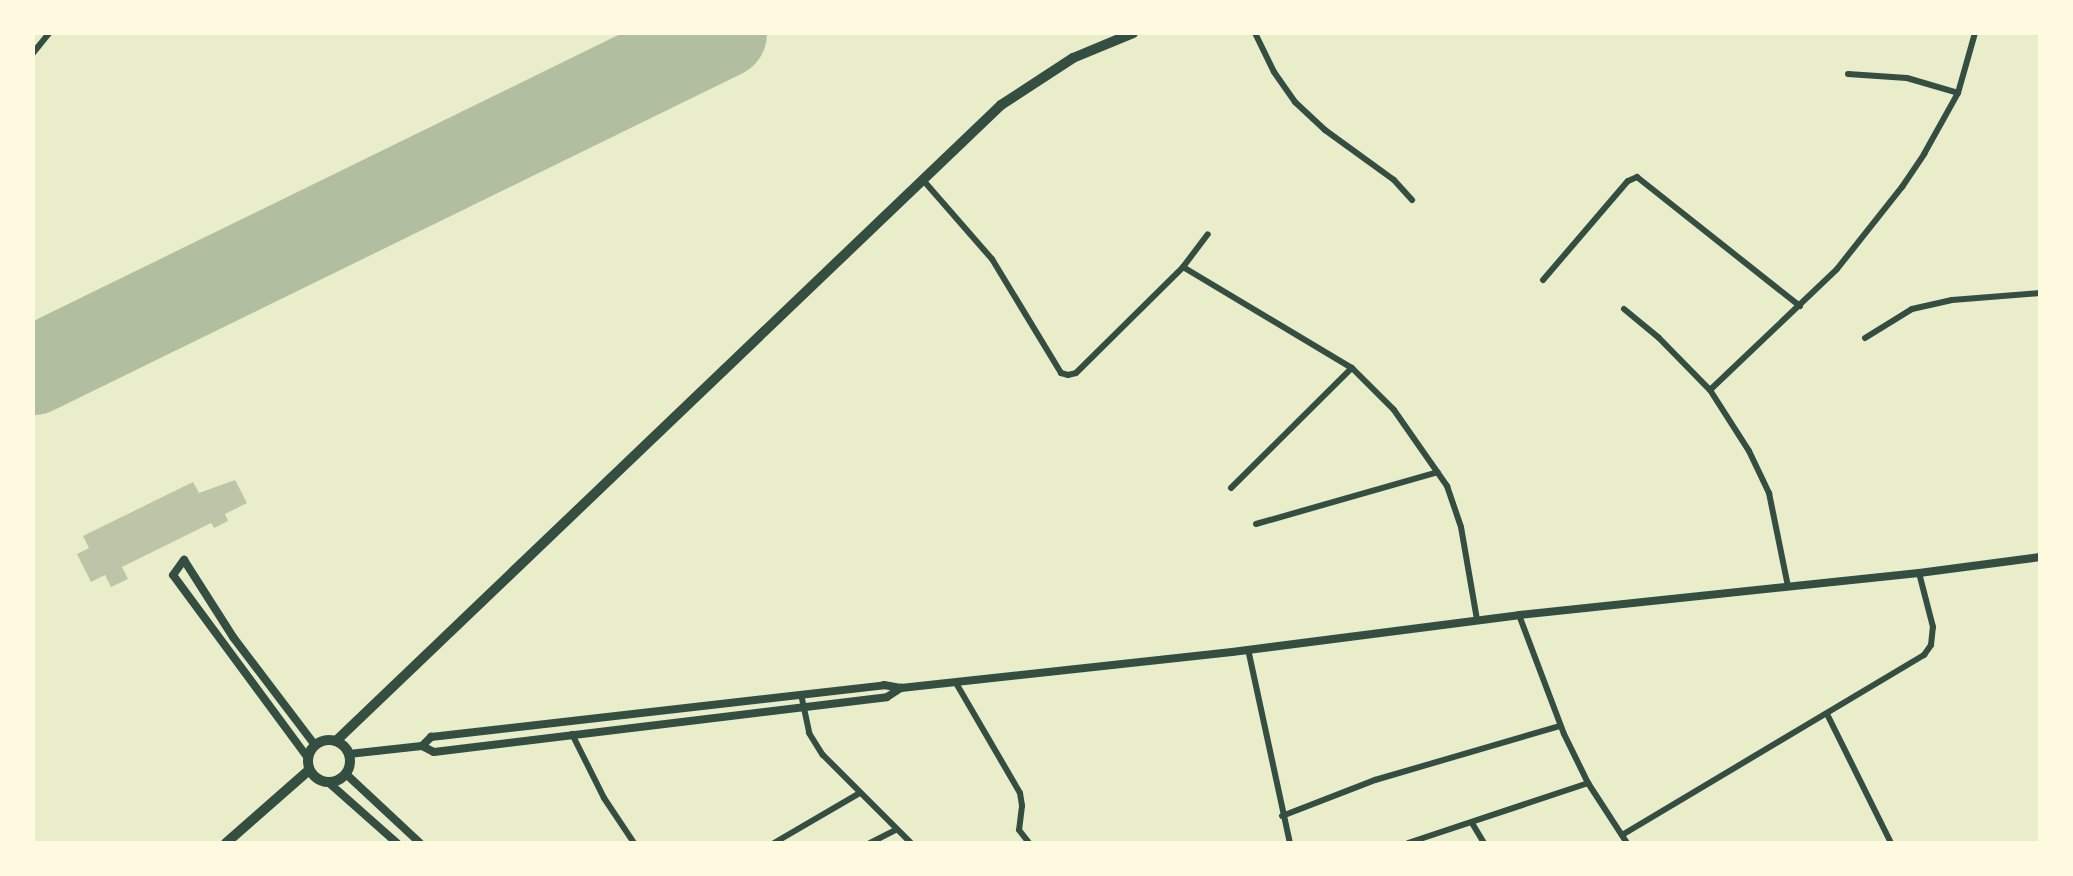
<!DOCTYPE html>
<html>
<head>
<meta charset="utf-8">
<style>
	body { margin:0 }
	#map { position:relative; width:2073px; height:876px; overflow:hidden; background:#e9edc9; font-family:Overpass,sans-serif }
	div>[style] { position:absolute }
	.runway>* { height:89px; margin:-44.5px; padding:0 44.5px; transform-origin:44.5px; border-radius:44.5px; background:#b2bea0 }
	.building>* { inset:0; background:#bcc5a7 }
	.minor>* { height:6px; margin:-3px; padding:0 3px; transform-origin:3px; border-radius:3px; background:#344e41 }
	.tertiary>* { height:8px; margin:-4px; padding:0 4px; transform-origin:4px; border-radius:4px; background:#344e41 }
	.trunk>* { height:10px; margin:-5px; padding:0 5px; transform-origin:5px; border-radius:5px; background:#344e41 }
	.trunk>.ring { margin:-5px; padding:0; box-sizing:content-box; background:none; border:10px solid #344e41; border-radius:50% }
	span { translate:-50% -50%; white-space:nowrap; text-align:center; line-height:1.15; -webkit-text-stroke:7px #fefae0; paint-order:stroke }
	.frame { position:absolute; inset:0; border:35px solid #fefae0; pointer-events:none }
</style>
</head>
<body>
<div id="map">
	<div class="runway">
		<div style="left:33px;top:370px;width:767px;rotate:-26.06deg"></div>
	</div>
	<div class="building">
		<div style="clip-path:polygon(235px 480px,247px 503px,225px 514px,228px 521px,214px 528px,211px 523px,122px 567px,128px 579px,111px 587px,105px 575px,91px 582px,77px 554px,89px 548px,83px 536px,193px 482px,199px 493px)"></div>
	</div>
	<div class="minor">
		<div style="left:1255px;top:33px;width:43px;rotate:64deg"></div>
		<div style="left:1274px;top:72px;width:37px;rotate:55deg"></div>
		<div style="left:1295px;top:102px;width:41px;rotate:43deg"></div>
		<div style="left:1325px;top:130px;width:85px;rotate:35.9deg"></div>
		<div style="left:1394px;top:180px;width:27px;rotate:48deg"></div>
		<div style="left:33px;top:53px;width:26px;rotate:-51deg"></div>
		<div style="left:1848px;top:74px;width:59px;rotate:3.9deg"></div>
		<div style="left:1907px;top:78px;width:53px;rotate:16.4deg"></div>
		<div style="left:923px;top:180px;width:105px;rotate:48.9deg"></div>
		<div style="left:992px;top:259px;width:133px;rotate:58.8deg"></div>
		<div style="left:1061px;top:373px;width:7px;rotate:16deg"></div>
		<div style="left:1068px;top:375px;width:8px;rotate:-14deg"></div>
		<div style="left:1076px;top:373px;width:151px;rotate:-44.7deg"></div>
		<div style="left:1183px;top:267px;width:41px;rotate:-52.9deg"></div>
		<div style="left:1183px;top:267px;width:197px;rotate:30.9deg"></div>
		<div style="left:1352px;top:368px;width:59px;rotate:45deg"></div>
		<div style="left:1394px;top:410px;width:93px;rotate:55.1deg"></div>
		<div style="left:1447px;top:486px;width:43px;rotate:71.1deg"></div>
		<div style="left:1461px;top:527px;width:94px;rotate:80.2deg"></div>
		<div style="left:1543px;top:280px;width:130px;rotate:-49.4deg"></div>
		<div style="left:1628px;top:181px;width:10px;rotate:-24deg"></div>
		<div style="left:1637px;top:177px;width:208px;rotate:38.4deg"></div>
		<div style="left:1624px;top:309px;width:45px;rotate:39.6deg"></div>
		<div style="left:1659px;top:338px;width:73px;rotate:45.6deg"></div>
		<div style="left:1710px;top:390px;width:72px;rotate:57.4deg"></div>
		<div style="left:1749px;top:451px;width:47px;rotate:64.5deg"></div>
		<div style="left:1769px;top:493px;width:95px;rotate:78.5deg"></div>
		<div style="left:1865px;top:338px;width:55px;rotate:-31.7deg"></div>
		<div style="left:1912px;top:309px;width:41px;rotate:-12.7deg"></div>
		<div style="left:1952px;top:300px;width:88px;rotate:-4.5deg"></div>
		<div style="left:1710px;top:390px;width:175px;rotate:-43.6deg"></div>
		<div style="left:1837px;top:269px;width:105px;rotate:-51.6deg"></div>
		<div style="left:1902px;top:187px;width:40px;rotate:-56deg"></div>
		<div style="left:1924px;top:154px;width:70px;rotate:-60.9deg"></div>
		<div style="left:1958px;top:93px;width:62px;rotate:-74.2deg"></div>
		<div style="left:1231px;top:488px;width:170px;rotate:-44.8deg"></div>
		<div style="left:1256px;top:524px;width:189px;rotate:-15.9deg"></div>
		<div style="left:1519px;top:615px;width:127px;rotate:69.3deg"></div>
		<div style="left:1564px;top:734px;width:55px;rotate:63.9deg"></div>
		<div style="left:1588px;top:783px;width:72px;rotate:57deg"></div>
		<div style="left:1248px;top:649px;width:198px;rotate:77.8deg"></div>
		<div style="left:956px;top:683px;width:127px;rotate:59.8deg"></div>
		<div style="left:1020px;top:793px;width:13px;rotate:81deg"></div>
		<div style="left:1022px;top:806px;width:24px;rotate:97deg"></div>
		<div style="left:1019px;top:830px;width:16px;rotate:52deg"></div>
		<div style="left:801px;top:694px;width:40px;rotate:78deg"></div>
		<div style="left:809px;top:733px;width:26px;rotate:58deg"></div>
		<div style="left:823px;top:755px;width:124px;rotate:45deg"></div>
		<div style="left:1827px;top:714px;width:144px;rotate:63.6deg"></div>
		<div style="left:572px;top:734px;width:72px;rotate:63.4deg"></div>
		<div style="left:604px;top:798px;width:54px;rotate:56.3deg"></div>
		<div style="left:1282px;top:816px;width:100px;rotate:-21.2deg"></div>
		<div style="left:1375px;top:780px;width:193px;rotate:-16.3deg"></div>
		<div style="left:1472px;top:823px;width:23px;rotate:59deg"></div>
		<div style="left:1622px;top:835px;width:352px;rotate:-30.8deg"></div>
		<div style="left:1924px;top:655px;width:12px;rotate:-55deg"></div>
		<div style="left:1931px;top:645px;width:18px;rotate:-84deg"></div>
		<div style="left:1933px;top:627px;width:56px;rotate:-104.5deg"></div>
		<div style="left:774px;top:843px;width:99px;rotate:-30.2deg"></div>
		<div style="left:870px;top:843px;width:30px;rotate:-27deg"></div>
		<div style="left:1408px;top:843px;width:190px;rotate:-18.4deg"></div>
	</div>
	<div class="tertiary">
		<div style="left:422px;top:746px;width:13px;rotate:-45deg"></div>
		<div style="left:431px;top:737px;width:456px;rotate:-6.5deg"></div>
		<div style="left:884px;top:685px;width:17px;rotate:10deg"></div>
		<div style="left:901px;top:688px;width:333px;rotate:-6.2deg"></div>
		<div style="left:1232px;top:652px;width:289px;rotate:-7.3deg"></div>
		<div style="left:1519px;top:615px;width:402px;rotate:-6deg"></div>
		<div style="left:1919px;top:573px;width:122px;rotate:-7.5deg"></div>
		<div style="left:349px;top:754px;width:73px;rotate:-6.3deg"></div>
		<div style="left:422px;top:746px;width:13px;rotate:27deg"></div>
		<div style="left:434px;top:752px;width:456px;rotate:-6.9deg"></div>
		<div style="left:887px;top:697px;width:17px;rotate:-33deg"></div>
		<div style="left:308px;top:758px;width:227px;rotate:-126.4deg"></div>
		<div style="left:173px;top:575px;width:19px;rotate:-54deg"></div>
		<div style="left:184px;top:560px;width:91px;rotate:57.5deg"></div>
		<div style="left:233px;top:637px;width:136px;rotate:52.8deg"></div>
		<div style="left:346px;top:774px;width:101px;rotate:43deg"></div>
		<div style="left:328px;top:782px;width:92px;rotate:41.5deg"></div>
	</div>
	<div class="trunk">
		<div class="ring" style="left:308px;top:740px;width:32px;height:32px"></div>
		<div style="left:336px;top:741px;width:920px;rotate:-43.72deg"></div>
		<div style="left:1001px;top:105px;width:86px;rotate:-33.1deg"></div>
		<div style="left:1073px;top:58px;width:65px;rotate:-22.6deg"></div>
		<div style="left:226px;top:843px;width:111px;rotate:-41.3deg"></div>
	</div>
	<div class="frame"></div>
</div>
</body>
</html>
